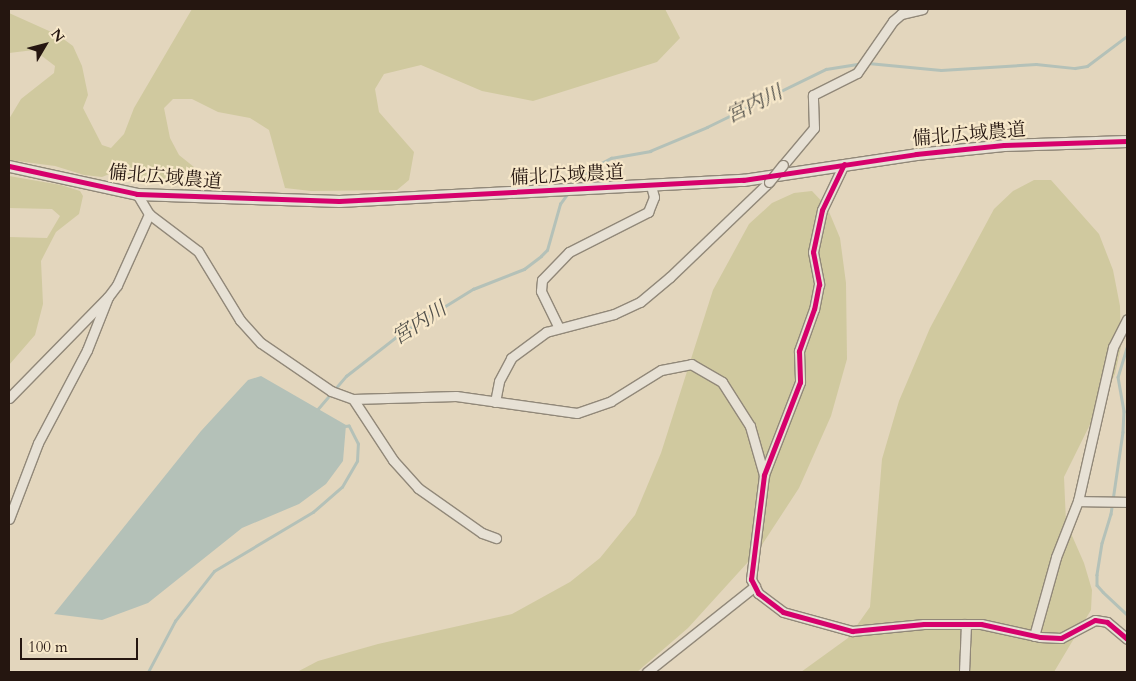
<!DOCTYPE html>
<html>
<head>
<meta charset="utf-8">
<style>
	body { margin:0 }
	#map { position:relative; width:1136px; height:681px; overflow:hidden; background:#e3d6bd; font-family:Cardo,"Noto Serif JP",serif }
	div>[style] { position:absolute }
	.green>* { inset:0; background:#d0c99f }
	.water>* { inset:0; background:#b4c1b8 }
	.stream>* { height:2.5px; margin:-1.25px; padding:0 1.25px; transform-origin:1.25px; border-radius:1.25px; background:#b4c1b8 }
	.roads { filter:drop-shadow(1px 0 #918879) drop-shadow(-1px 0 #918879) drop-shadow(0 1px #918879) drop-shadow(0 -1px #918879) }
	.street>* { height:9px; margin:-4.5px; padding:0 4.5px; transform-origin:4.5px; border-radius:4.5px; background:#e7e1d5 }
	.secondary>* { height:11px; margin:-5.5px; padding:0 5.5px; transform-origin:5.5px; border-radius:5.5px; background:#e7e1d5 }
	.bridges { filter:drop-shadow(1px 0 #918879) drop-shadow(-1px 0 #918879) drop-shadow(0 1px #918879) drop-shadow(0 -1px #918879) }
	.street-bridge>* { height:9px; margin:-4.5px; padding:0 4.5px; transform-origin:4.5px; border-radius:4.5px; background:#e7e1d5 }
	.cycleway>* { height:5px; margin:-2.5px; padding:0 2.5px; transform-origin:2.5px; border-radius:2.5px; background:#d6006c }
	span { translate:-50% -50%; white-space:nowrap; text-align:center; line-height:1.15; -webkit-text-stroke:4.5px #f7e8ca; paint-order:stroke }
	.street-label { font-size:19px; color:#251610 }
	.water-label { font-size:20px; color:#504f4a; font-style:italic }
	.frame { position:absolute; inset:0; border:10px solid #251610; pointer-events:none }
	.north { position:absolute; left:20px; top:20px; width:50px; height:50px; -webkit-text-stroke:4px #f7e8ca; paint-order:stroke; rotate:53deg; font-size:14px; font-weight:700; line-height:20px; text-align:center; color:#251610 }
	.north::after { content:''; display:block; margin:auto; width:18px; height:22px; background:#251610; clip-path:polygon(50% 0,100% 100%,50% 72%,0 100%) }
	.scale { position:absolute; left:20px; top:638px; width:118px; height:22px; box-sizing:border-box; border:2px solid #251610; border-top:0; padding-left:6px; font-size:15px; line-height:18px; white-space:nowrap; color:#251610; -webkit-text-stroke:4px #f7e8ca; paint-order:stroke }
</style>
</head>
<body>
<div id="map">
	<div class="green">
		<div style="clip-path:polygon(192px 9px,665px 9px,680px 38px,657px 62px,533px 101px,482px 91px,421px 65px,384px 74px,375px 89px,379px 112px,414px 152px,409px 180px,397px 190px,311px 191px,285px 188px,269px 130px,250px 118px,218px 112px,192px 99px,173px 99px,164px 108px,170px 138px,179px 155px,194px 167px,189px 177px,161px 182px,147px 180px,143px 184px,112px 173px,102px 177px,84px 175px,55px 166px,9px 160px,9px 119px,21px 99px,54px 73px,55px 66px,34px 50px,9px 53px,9px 13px,58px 35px,73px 46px,82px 66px,88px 95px,83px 108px,102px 145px,111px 148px,124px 134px,134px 108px)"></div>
		<div style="clip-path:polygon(9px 176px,61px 185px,80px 191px,83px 196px,79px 214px,56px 232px,41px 261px,43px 304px,35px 335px,9px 365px,9px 237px,47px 238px,60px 216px,52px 209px,9px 208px)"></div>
		<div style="clip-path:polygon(1034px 180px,1051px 180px,1099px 234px,1113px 270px,1120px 306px,1121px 347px,1115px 374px,1064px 477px,1066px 522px,1084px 563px,1092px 590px,1091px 610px,1054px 672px,801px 672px,848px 638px,870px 607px,882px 459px,899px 401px,930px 328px,994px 209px,1013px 191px)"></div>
		<div style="clip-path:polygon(812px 191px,827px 207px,840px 238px,846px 283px,847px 359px,831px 416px,799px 488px,758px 551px,688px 628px,637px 672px,297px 672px,318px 661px,378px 644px,512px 614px,570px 582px,600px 558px,635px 515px,661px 453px,713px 290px,749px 224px,772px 203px,794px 193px)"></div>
	</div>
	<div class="water">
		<div style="clip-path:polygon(261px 376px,346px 425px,343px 461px,326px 484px,299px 504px,242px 528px,148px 603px,102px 620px,54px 614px,201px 431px,248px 380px)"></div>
	</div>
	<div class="stream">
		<div style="left:868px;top:63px;width:73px;rotate:5.5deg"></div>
		<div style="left:941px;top:70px;width:95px;rotate:-3.6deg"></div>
		<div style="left:1036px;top:64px;width:39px;rotate:6deg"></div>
		<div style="left:1075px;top:68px;width:12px;rotate:-9deg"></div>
		<div style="left:1087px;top:66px;width:50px;rotate:-36.9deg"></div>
		<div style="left:572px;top:186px;width:25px;rotate:-43deg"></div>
		<div style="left:590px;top:169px;width:24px;rotate:-28deg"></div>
		<div style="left:611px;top:158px;width:40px;rotate:-10deg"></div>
		<div style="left:650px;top:151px;width:62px;rotate:-22.8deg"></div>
		<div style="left:707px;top:127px;width:132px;rotate:-26deg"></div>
		<div style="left:826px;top:69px;width:36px;rotate:-9deg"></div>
		<div style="left:1127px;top:348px;width:30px;rotate:107deg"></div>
		<div style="left:1118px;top:377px;width:35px;rotate:80deg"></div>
		<div style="left:1124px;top:411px;width:21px;rotate:93deg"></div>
		<div style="left:1123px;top:432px;width:83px;rotate:98.3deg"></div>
		<div style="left:1111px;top:514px;width:30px;rotate:107deg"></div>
		<div style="left:1102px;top:543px;width:32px;rotate:99deg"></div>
		<div style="left:1097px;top:575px;width:10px;rotate:90deg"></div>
		<div style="left:1097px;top:585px;width:9px;rotate:49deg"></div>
		<div style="left:1103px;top:592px;width:33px;rotate:43deg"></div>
		<div style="left:316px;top:411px;width:46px;rotate:-49.4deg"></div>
		<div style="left:346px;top:376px;width:68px;rotate:-37.9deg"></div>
		<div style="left:400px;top:334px;width:86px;rotate:-31.7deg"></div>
		<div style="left:473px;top:289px;width:55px;rotate:-21.4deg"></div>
		<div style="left:524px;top:269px;width:21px;rotate:-37deg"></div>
		<div style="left:541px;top:256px;width:8px;rotate:-45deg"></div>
		<div style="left:547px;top:250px;width:48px;rotate:-74.2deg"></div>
		<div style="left:560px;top:204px;width:14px;rotate:-54deg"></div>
		<div style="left:148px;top:672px;width:58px;rotate:-62.1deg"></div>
		<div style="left:175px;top:621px;width:63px;rotate:-52deg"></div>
		<div style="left:214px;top:571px;width:115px;rotate:-30.8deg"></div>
		<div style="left:313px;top:512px;width:38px;rotate:-41deg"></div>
		<div style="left:342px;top:487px;width:30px;rotate:-60deg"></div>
		<div style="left:357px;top:461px;width:17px;rotate:-87deg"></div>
		<div style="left:358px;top:444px;width:20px;rotate:-117deg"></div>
		<div style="left:349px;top:426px;width:7px;rotate:172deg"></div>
	</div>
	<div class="roads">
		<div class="street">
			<div style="left:844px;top:164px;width:51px;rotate:115.6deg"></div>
			<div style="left:822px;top:210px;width:43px;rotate:102.1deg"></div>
			<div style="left:813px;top:252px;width:33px;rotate:79deg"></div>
			<div style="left:819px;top:284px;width:25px;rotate:101deg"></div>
			<div style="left:814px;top:309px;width:45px;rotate:109.7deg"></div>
			<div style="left:799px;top:351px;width:31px;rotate:88deg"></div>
			<div style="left:800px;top:382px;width:100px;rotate:111.2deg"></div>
			<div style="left:764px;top:475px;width:105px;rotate:97.1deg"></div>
			<div style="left:751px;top:579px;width:16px;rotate:63deg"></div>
			<div style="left:758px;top:593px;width:31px;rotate:37deg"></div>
			<div style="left:783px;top:612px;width:72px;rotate:15.4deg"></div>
			<div style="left:852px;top:631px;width:72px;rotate:-5.6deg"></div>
			<div style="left:924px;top:624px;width:57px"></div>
			<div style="left:981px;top:624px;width:60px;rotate:12.4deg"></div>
			<div style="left:1040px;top:637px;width:21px;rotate:3deg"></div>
			<div style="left:1061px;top:638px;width:38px;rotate:-28deg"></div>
			<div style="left:1095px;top:620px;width:12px;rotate:9deg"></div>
			<div style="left:1107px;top:622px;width:26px;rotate:40deg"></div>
			<div style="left:783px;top:165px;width:48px;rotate:-50deg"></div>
			<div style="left:814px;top:128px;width:33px;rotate:-92deg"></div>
			<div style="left:813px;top:95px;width:49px;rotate:-26.6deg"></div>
			<div style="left:857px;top:73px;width:63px;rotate:-55.3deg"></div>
			<div style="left:893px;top:21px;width:11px;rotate:-41deg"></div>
			<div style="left:901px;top:14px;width:22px;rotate:-13deg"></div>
			<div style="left:137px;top:194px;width:23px;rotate:59deg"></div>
			<div style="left:149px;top:214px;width:61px;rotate:37.1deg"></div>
			<div style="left:198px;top:251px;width:81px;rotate:58.7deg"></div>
			<div style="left:240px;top:320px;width:31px;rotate:48deg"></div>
			<div style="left:261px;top:343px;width:85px;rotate:34.4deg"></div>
			<div style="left:331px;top:391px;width:23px;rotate:20deg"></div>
			<div style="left:353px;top:399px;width:103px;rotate:-1.7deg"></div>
			<div style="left:456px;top:396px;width:122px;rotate:8deg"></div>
			<div style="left:577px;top:413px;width:36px;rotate:-19deg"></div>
			<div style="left:611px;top:401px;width:59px;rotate:-31.8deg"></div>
			<div style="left:661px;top:370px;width:31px;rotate:-11deg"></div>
			<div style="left:691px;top:364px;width:36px;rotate:30deg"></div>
			<div style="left:722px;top:382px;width:52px;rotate:57.5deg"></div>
			<div style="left:750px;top:426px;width:51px;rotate:74.1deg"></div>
			<div style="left:558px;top:326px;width:39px;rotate:-116deg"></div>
			<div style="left:541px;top:291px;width:11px;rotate:-85deg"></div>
			<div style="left:542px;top:280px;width:39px;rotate:-46deg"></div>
			<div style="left:569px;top:252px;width:89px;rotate:-26.9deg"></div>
			<div style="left:648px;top:212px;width:16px;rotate:-68deg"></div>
			<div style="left:654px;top:197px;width:11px;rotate:-105deg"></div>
			<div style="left:9px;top:398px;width:141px;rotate:-45.6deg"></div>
			<div style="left:108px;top:297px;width:15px;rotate:-53deg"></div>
			<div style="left:117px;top:285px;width:78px;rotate:-65.7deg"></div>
			<div style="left:353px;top:399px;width:73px;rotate:56.7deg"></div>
			<div style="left:393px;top:460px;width:38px;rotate:48deg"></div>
			<div style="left:418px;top:488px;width:78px;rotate:35.1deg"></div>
			<div style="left:482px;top:533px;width:15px;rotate:20deg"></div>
			<div style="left:495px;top:402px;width:21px;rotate:-79deg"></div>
			<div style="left:499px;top:381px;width:26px;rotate:-62deg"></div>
			<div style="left:511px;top:358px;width:44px;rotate:-36.6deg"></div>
			<div style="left:546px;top:332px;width:70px;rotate:-14.8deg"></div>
			<div style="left:614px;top:314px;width:29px;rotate:-25deg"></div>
			<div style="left:640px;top:302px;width:39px;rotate:-40deg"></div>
			<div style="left:670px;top:277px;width:137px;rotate:-43.8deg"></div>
			<div style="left:1078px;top:501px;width:49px;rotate:1.2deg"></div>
			<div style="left:9px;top:519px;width:81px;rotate:-69.1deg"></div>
			<div style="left:38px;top:443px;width:105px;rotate:-62.2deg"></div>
			<div style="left:87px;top:350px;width:57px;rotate:-68.4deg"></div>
			<div style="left:1034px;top:636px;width:82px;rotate:-74.4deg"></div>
			<div style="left:1056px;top:557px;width:60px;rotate:-68.6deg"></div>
			<div style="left:1078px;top:501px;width:158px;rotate:-77.2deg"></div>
			<div style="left:1113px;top:347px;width:31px;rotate:-63deg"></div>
			<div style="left:647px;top:672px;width:138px;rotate:-38.5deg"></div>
			<div style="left:964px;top:672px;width:48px;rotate:-87.6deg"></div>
		</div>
		<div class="secondary">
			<div style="left:9px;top:166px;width:131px;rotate:12.3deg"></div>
			<div style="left:137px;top:194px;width:202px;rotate:2deg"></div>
			<div style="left:339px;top:201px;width:405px;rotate:-3deg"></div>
			<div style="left:743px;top:180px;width:175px;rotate:-8.5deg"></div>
			<div style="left:916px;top:154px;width:88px;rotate:-5.8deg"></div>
			<div style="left:1004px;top:145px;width:123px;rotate:-1.9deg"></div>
		</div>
	</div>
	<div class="bridges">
		<div class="street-bridge">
			<div style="left:769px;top:182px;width:22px;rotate:-51deg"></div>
		</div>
	</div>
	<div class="cycleway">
		<div style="left:844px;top:164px;width:51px;rotate:115.6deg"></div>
		<div style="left:822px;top:210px;width:43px;rotate:102.1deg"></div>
		<div style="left:813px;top:252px;width:33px;rotate:79deg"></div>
		<div style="left:819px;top:284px;width:25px;rotate:101deg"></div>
		<div style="left:814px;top:309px;width:45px;rotate:109.7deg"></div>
		<div style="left:799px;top:351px;width:31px;rotate:88deg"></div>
		<div style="left:800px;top:382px;width:100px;rotate:111.2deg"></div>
		<div style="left:764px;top:475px;width:105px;rotate:97.1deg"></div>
		<div style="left:751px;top:579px;width:16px;rotate:63deg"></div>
		<div style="left:758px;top:593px;width:31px;rotate:37deg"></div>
		<div style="left:783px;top:612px;width:72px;rotate:15.4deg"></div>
		<div style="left:852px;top:631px;width:72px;rotate:-5.6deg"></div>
		<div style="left:924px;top:624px;width:57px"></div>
		<div style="left:981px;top:624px;width:60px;rotate:12.4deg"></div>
		<div style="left:1040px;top:637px;width:21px;rotate:3deg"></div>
		<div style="left:1061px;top:638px;width:38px;rotate:-28deg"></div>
		<div style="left:1095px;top:620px;width:12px;rotate:9deg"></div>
		<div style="left:1107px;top:622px;width:26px;rotate:40deg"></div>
		<div style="left:9px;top:166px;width:131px;rotate:12.3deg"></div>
		<div style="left:137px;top:194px;width:202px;rotate:2deg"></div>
		<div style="left:339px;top:201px;width:405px;rotate:-3deg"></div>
		<div style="left:743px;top:180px;width:175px;rotate:-8.5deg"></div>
		<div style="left:916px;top:154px;width:88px;rotate:-5.8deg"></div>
		<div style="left:1004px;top:145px;width:123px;rotate:-1.9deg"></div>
	</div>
	<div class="street-label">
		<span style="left:969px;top:135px;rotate:-5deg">備北広域農道</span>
		<span style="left:567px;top:176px;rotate:-3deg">備北広域農道</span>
		<span style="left:165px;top:178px;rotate:5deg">備北広域農道</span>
	</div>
	<div class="water-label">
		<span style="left:754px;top:104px;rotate:-26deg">宮内川</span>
		<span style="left:419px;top:323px;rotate:-33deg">宮内川</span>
	</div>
	<div class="frame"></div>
	<div class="north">N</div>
	<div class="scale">100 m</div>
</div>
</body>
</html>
